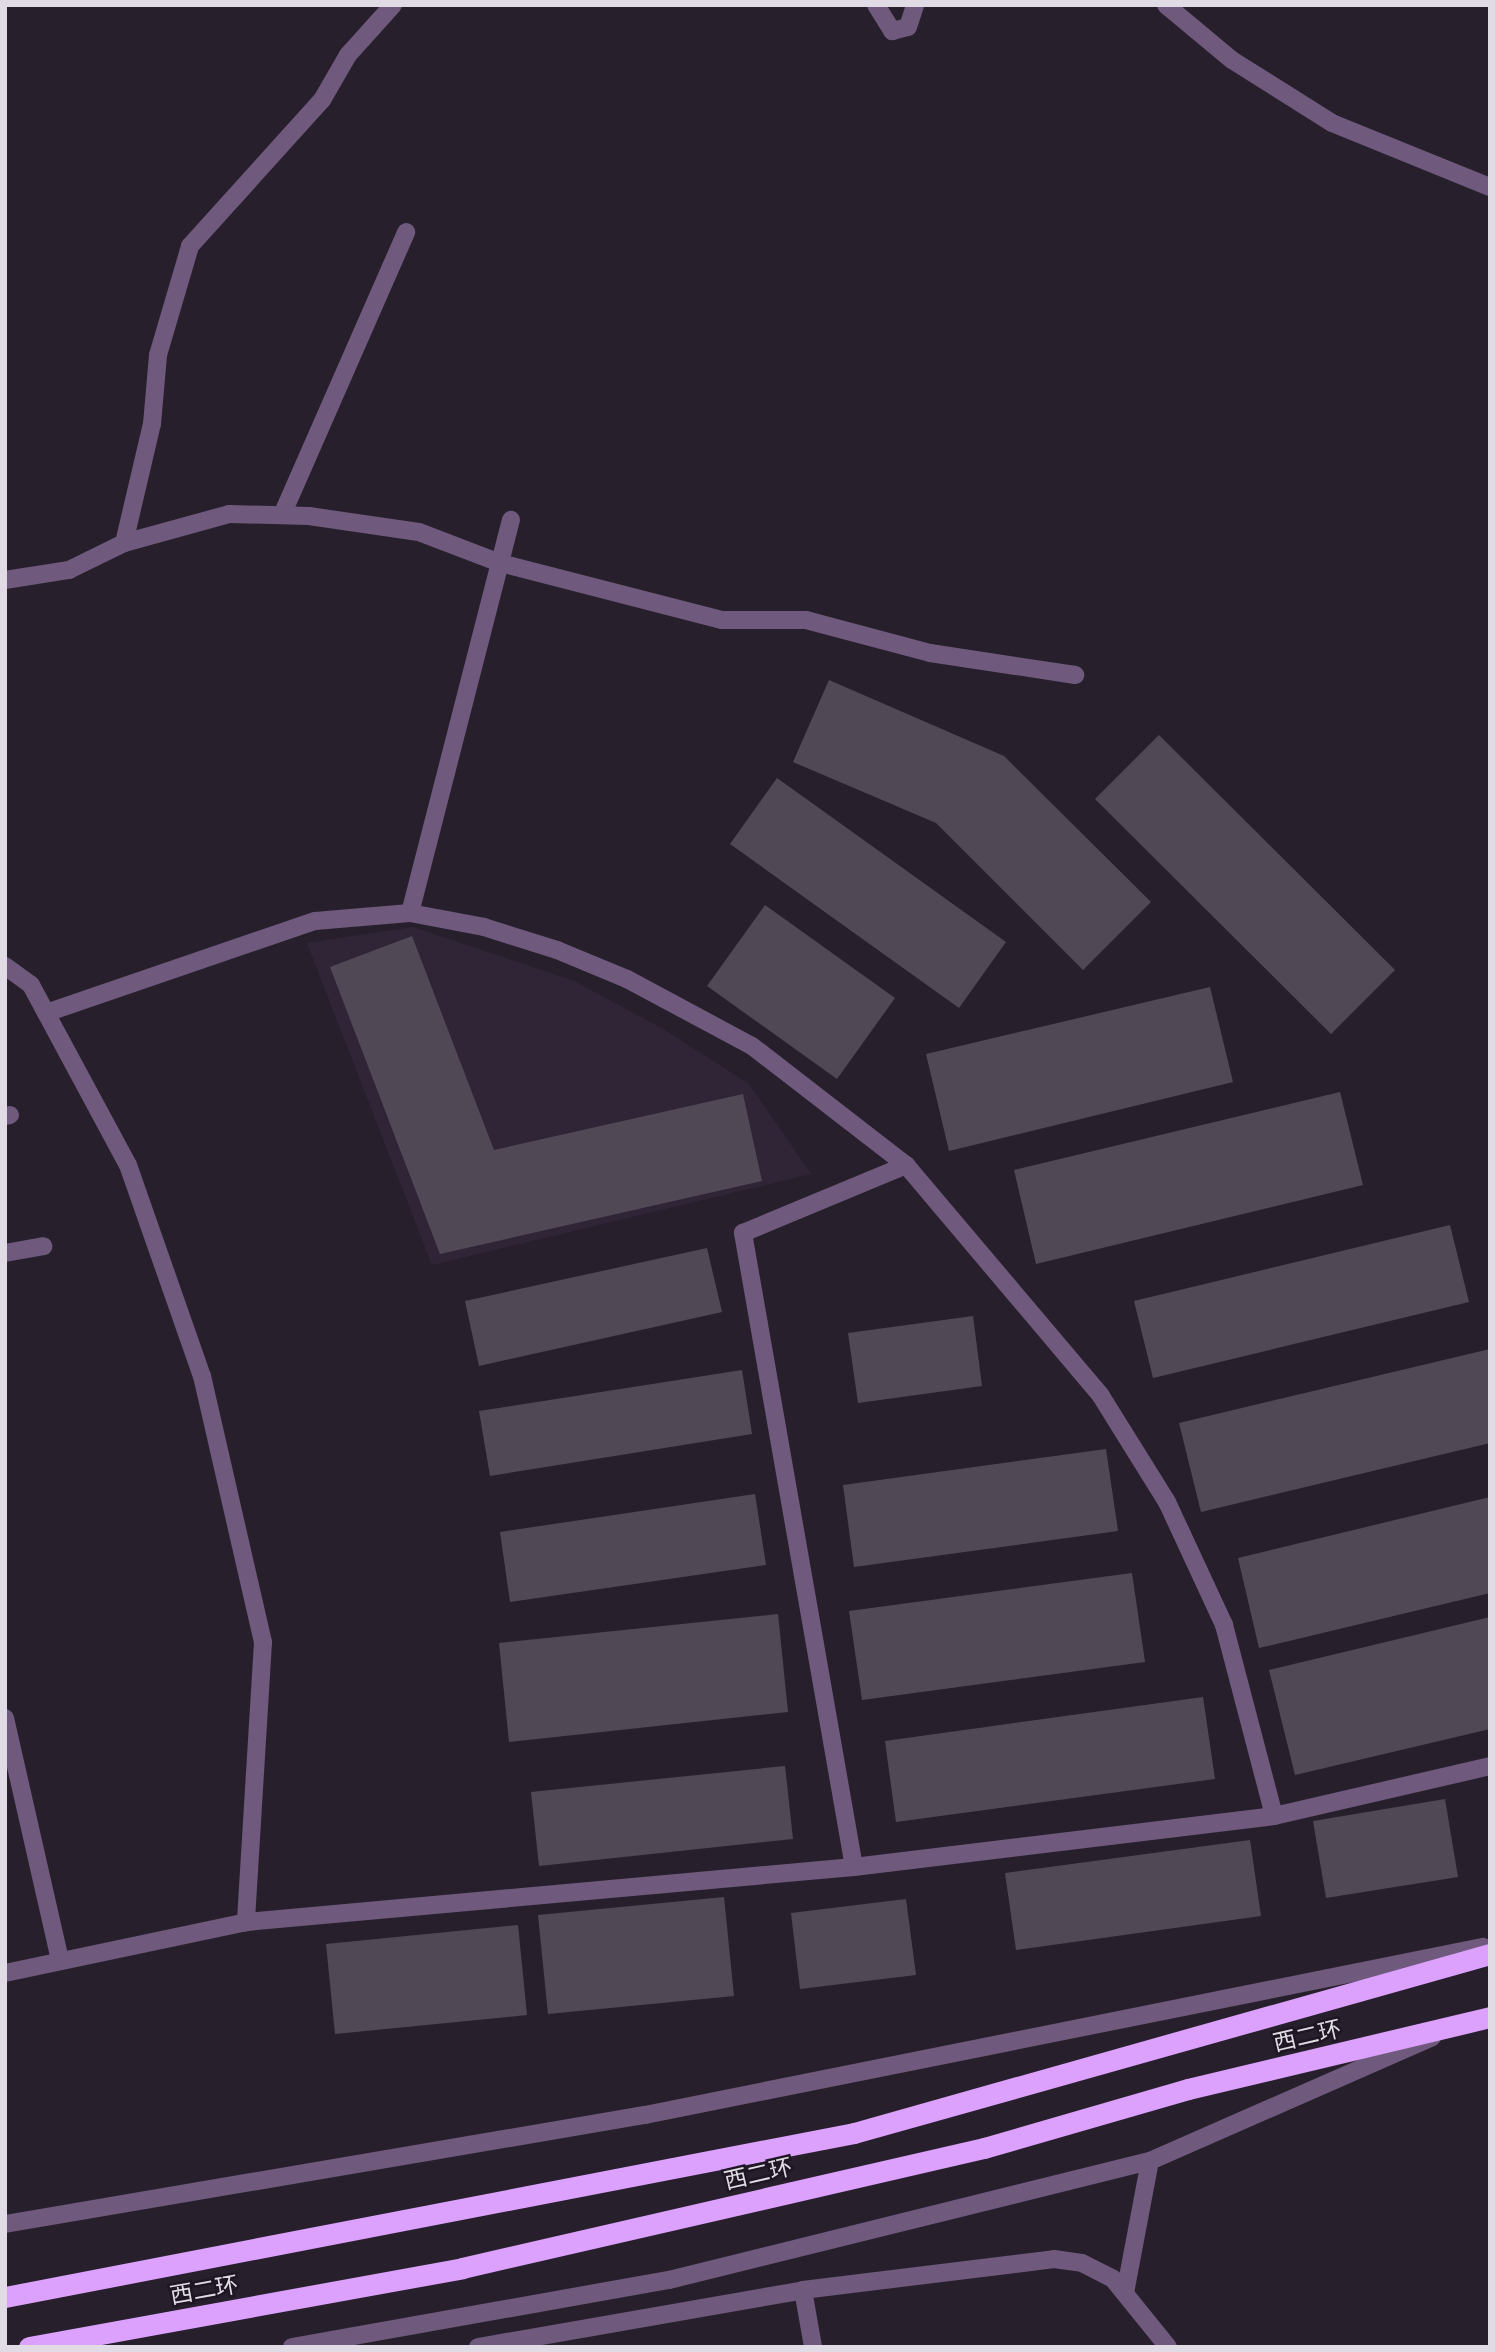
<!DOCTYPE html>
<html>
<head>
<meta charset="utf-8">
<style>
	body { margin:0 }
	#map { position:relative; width:1495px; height:2352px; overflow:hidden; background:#27202c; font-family:"IBM Plex Sans","Noto Sans SC",sans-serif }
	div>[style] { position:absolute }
	.built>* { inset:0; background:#302537 }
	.building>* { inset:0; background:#514856 }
	.minor>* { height:18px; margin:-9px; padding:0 9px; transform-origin:9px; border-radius:9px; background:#6f597d }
	.highway>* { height:21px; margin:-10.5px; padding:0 10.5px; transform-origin:10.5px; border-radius:10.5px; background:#dba1fc }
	span { translate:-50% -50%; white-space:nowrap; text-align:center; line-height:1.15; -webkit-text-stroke:5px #1e1622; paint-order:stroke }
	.street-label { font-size:23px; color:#e0dbe4 }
	.frame { position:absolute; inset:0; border:7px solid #e0dbe4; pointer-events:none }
</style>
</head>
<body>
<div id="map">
	<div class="built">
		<div style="clip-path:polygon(413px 927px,574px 981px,665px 1030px,749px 1084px,811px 1174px,432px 1265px,307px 943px)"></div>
	</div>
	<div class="building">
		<div style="clip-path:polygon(829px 680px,1004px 756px,1151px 902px,1083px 970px,936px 823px,793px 762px)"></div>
		<div style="clip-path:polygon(1159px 735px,1395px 970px,1331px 1034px,1095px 799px)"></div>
		<div style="clip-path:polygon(777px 778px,1006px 942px,959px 1008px,730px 844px)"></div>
		<div style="clip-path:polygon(765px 905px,895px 998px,837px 1079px,707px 986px)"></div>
		<div style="clip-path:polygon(412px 936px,494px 1150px,743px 1094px,762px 1181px,440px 1254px,330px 967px)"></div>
		<div style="clip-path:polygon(1210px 987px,1233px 1082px,949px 1151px,926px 1054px)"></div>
		<div style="clip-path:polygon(1340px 1092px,1363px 1185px,1036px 1264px,1014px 1170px)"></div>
		<div style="clip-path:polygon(1450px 1225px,1469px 1302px,1153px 1378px,1134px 1301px)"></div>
		<div style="clip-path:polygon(707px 1248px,722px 1312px,479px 1366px,465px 1301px)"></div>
		<div style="clip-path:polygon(973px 1316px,982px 1386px,858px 1403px,848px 1333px)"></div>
		<div style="clip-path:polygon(1490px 1349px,1490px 1443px,1201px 1512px,1179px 1423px)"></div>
		<div style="clip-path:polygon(742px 1370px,752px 1434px,490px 1476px,479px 1411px)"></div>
		<div style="clip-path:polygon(1106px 1449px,1118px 1531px,854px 1567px,843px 1485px)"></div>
		<div style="clip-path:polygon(755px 1494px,766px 1565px,510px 1602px,500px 1532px)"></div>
		<div style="clip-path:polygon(1490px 1497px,1490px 1593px,1259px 1648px,1238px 1558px)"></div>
		<div style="clip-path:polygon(1132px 1573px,1145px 1662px,862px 1700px,849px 1611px)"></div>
		<div style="clip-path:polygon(778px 1614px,788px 1712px,509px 1742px,499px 1643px)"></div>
		<div style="clip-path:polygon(1490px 1617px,1490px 1729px,1295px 1775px,1269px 1670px)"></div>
		<div style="clip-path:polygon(1203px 1697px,1215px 1779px,896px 1822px,885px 1741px)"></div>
		<div style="clip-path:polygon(785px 1766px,793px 1839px,539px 1866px,531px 1792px)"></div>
		<div style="clip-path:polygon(1445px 1799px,1458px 1877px,1326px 1898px,1313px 1821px)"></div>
		<div style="clip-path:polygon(1250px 1840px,1261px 1916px,1016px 1950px,1005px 1873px)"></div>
		<div style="clip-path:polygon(724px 1897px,734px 1996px,548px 2014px,538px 1915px)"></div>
		<div style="clip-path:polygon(906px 1899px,916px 1975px,800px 1989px,791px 1913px)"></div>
		<div style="clip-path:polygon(518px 1925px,527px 2015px,335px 2034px,326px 1944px)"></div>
	</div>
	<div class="minor">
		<div style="left:876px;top:5px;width:31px;rotate:58deg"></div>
		<div style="left:892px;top:31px;width:16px;rotate:-14deg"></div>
		<div style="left:908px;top:27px;width:23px;rotate:-72deg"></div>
		<div style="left:1166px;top:5px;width:86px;rotate:39.8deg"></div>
		<div style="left:1232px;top:60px;width:118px;rotate:32.2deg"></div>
		<div style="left:1332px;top:123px;width:170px;rotate:22.1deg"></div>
		<div style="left:282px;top:515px;width:309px;rotate:-66.3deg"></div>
		<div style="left:124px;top:543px;width:122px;rotate:-76.8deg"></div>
		<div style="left:152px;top:424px;width:69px;rotate:-85deg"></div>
		<div style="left:158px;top:355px;width:114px;rotate:-73.6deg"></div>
		<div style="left:190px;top:246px;width:197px;rotate:-47.9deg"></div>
		<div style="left:322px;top:100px;width:52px;rotate:-60deg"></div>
		<div style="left:348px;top:55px;width:67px;rotate:-48deg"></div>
		<div style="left:5px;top:580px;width:65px;rotate:-8.9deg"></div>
		<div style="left:69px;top:570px;width:61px;rotate:-26.1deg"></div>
		<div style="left:124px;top:543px;width:109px;rotate:-15.4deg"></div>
		<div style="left:229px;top:514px;width:80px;rotate:1.4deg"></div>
		<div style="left:309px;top:516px;width:111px;rotate:8.3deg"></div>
		<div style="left:419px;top:532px;width:87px;rotate:20.9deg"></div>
		<div style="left:500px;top:563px;width:229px;rotate:14.4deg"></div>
		<div style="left:722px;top:620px;width:84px"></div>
		<div style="left:806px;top:620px;width:128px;rotate:14.9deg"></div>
		<div style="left:930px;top:653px;width:147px;rotate:8.6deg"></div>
		<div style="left:410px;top:913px;width:406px;rotate:-75.6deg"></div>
		<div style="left:5px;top:966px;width:32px;rotate:36deg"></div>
		<div style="left:31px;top:985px;width:204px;rotate:61.7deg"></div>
		<div style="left:128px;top:1165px;width:224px;rotate:70.7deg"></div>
		<div style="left:202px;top:1376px;width:273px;rotate:77.1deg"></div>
		<div style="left:263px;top:1642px;width:281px;rotate:93.5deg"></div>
		<div style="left:46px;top:1013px;width:284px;rotate:-18.9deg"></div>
		<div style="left:315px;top:921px;width:95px;rotate:-4.8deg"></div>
		<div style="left:410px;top:913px;width:75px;rotate:10.7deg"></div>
		<div style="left:484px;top:927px;width:77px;rotate:17.5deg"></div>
		<div style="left:557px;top:950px;width:76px;rotate:22.5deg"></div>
		<div style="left:627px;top:979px;width:142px;rotate:28.2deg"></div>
		<div style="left:752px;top:1046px;width:195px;rotate:37.7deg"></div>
		<div style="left:906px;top:1165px;width:302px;rotate:49.8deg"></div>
		<div style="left:1101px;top:1396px;width:125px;rotate:58.1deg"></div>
		<div style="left:1167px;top:1502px;width:136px;rotate:65.1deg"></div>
		<div style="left:1224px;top:1625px;width:197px;rotate:75.3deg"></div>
		<div style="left:5px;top:1116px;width:5px;rotate:-11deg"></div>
		<div style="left:5px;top:1253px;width:39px;rotate:-10deg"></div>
		<div style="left:5px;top:1718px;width:249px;rotate:77.2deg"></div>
		<div style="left:854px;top:1867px;width:644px;rotate:-99.93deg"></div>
		<div style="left:743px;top:1233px;width:177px;rotate:-22.6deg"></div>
		<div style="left:5px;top:1973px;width:246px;rotate:-11.9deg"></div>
		<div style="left:246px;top:1922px;width:610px;rotate:-5.17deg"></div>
		<div style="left:854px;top:1867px;width:423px;rotate:-6.9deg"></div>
		<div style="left:1274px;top:1816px;width:222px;rotate:-13deg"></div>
		<div style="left:5px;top:2224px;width:649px;rotate:-9.67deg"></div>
		<div style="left:645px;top:2115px;width:855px;rotate:-11.34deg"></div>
		<div style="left:803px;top:2290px;width:58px;rotate:80deg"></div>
		<div style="left:1125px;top:2293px;width:134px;rotate:-79.3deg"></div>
		<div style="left:292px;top:2347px;width:383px;rotate:-10.1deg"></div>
		<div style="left:669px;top:2280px;width:496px;rotate:-13.9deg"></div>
		<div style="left:1150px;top:2161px;width:308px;rotate:-23.7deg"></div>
		<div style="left:478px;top:2347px;width:330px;rotate:-9.9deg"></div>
		<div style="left:803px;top:2290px;width:253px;rotate:-7deg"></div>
		<div style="left:1054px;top:2259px;width:28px;rotate:8deg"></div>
		<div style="left:1082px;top:2263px;width:35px;rotate:27deg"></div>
		<div style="left:1113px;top:2279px;width:87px;rotate:51deg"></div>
	</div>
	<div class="highway">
		<div style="left:5px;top:2297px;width:865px;rotate:-10.93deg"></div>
		<div style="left:854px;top:2133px;width:661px;rotate:-15.72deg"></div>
		<div style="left:29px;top:2347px;width:440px;rotate:-10.3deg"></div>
		<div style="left:462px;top:2268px;width:536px;rotate:-12.95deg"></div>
		<div style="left:984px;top:2148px;width:212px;rotate:-16.1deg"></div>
		<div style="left:1188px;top:2089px;width:310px;rotate:-13.4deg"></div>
	</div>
	<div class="street-label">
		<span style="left:1307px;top:2035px;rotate:-13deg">西二环</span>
		<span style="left:758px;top:2173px;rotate:-13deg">西二环</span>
		<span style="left:204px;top:2289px;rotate:-10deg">西二环</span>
	</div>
	<div class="frame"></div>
</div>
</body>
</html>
